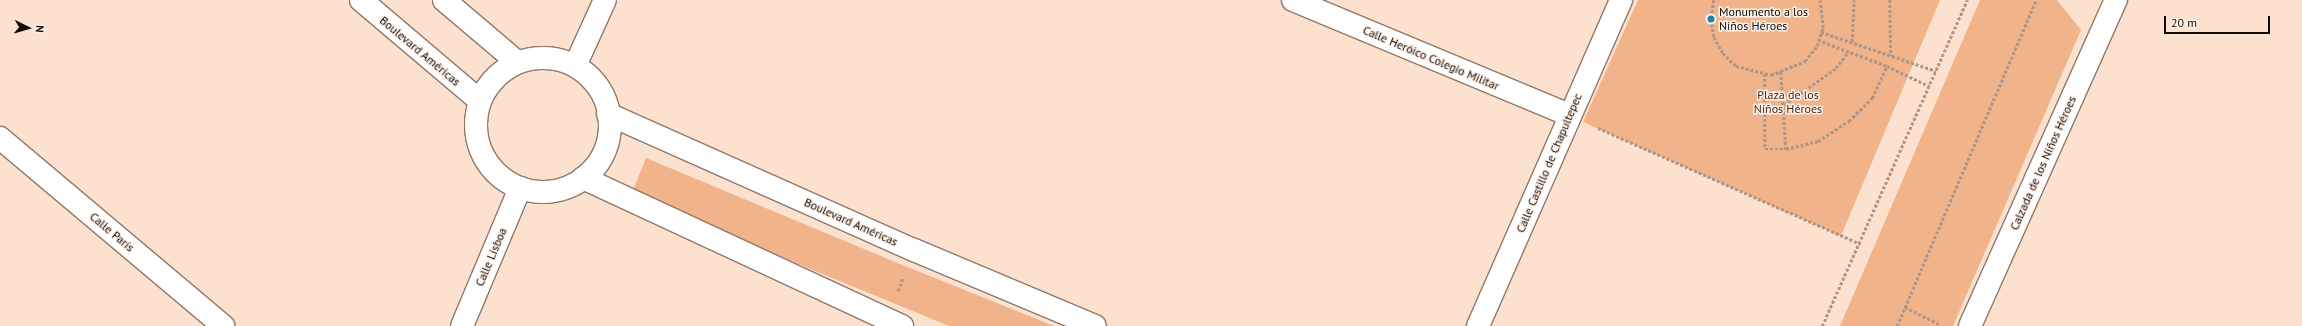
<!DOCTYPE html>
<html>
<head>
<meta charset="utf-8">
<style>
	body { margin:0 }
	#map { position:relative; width:2302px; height:326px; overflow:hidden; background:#fce1cf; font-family:"PT Sans",sans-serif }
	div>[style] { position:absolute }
	.green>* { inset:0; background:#f1b38a }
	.path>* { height:2.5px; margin-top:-1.25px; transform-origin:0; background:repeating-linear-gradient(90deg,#ab9689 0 3px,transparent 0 5px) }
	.roads { filter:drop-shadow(1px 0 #907868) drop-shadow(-1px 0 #907868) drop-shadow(0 1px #907868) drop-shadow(0 -1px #907868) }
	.street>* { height:22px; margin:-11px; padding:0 11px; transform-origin:11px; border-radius:11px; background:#fff }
	.street>.ring { margin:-11px; padding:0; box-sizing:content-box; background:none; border:22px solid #fff; border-radius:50% }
	.secondary>* { height:22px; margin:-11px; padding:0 11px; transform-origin:11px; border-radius:11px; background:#fff }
	.dots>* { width:11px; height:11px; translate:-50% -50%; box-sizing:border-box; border:2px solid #fdf2eb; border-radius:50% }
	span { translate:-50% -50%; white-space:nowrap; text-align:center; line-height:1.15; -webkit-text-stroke:3px #fdf2eb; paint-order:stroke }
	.poi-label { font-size:12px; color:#120a05 }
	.left { translate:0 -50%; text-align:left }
	.street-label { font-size:12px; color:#120a05 }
	.park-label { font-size:12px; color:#462914 }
	.north { position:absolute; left:8px; top:8px; width:40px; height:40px; -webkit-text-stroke:3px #fdf2eb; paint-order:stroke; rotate:95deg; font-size:11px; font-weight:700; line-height:16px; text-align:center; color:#120a05 }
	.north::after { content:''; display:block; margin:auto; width:14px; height:18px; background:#120a05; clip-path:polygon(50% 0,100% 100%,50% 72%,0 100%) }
	.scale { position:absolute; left:2164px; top:16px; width:106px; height:18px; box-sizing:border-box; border:2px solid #120a05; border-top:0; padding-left:5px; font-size:12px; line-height:14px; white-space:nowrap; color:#120a05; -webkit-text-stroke:3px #fdf2eb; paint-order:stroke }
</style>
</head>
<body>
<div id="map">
	<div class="green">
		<div style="clip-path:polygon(1638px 0,1940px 0,1841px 236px,1583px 122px)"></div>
		<div style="clip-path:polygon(1980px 0,2057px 0,2081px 30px,1953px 326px,1840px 326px)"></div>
		<div style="clip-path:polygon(646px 158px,900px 264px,1054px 326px,949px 326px,631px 195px)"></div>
	</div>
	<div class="path">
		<div style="left:1714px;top:0;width:19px;rotate:99deg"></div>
		<div style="left:1711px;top:19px;width:18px;rotate:81deg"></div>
		<div style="left:1714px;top:37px;width:18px;rotate:61deg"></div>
		<div style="left:1723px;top:53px;width:18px;rotate:45deg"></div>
		<div style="left:1736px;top:66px;width:36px;rotate:14deg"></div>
		<div style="left:1771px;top:75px;width:37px;rotate:-22deg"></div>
		<div style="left:1805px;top:61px;width:19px;rotate:-51deg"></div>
		<div style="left:1817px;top:46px;width:19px;rotate:-72deg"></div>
		<div style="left:1823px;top:28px;width:28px;rotate:-96deg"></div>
		<div style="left:1890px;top:0;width:56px;rotate:89deg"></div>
		<div style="left:1821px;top:32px;width:121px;rotate:18.7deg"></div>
		<div style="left:1818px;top:40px;width:74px;rotate:20.6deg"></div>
		<div style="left:1887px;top:66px;width:47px;rotate:25.5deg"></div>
		<div style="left:1852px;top:42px;width:42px;rotate:-87.3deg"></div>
		<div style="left:1781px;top:72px;width:77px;rotate:86.3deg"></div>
		<div style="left:1765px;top:74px;width:75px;rotate:90deg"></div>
		<div style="left:1765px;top:149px;width:21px"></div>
		<div style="left:1786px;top:149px;width:33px;rotate:-14deg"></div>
		<div style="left:1818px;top:141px;width:37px;rotate:-33deg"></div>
		<div style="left:1849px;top:121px;width:33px;rotate:-45deg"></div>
		<div style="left:1872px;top:98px;width:35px;rotate:-65deg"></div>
		<div style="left:1784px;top:105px;width:64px;rotate:-35.4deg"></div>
		<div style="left:1836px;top:68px;width:21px;rotate:-53deg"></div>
		<div style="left:1598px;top:128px;width:287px;rotate:23.8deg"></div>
		<div style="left:898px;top:291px;width:15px;rotate:-70deg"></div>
		<div style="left:1905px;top:307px;width:40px;rotate:26.6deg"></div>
		<div style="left:1822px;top:326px;width:357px;rotate:-66deg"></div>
		<div style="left:1897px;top:326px;width:354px;rotate:-66.9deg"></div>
	</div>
	<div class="roads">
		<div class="street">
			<div style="left:361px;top:0;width:156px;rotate:40.3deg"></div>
			<div style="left:444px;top:0;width:96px;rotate:40.3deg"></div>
			<div style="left:1293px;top:0;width:299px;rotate:22.6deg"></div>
			<div class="ring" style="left:476px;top:58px;width:112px;height:112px"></div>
			<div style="left:575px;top:66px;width:72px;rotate:-65.6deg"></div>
			<div style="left:608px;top:114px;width:335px;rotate:24deg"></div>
			<div style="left:914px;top:250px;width:196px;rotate:22.8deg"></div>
			<div style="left:0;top:138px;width:292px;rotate:40.1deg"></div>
			<div style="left:583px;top:178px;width:352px;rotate:24.9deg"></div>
			<div style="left:462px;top:326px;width:150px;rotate:-67.2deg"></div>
			<div style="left:1478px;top:326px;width:356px;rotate:-66.3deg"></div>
		</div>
		<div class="secondary">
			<div style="left:1970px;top:326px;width:357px;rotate:-65.9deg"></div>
		</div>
	</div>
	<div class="dots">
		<div style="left:1711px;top:19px;background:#1b84ad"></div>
	</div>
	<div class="poi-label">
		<span class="left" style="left:1719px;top:19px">Monumento a los<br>Niños Héroes</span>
	</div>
	<div class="street-label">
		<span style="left:420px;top:51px;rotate:40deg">Boulevard Américas</span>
		<span style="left:1431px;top:58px;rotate:23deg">Calle Heróico Colegio Militar</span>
		<span style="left:1549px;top:163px;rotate:-67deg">Calle Castillo de Chapultepec</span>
		<span style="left:2043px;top:163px;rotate:-66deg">Calzada de los Niños Héroes</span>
		<span style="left:851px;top:222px;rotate:24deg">Boulevard Américas</span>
		<span style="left:112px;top:232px;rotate:40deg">Calle París</span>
		<span style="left:491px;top:257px;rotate:-67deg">Calle Lisboa</span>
	</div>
	<div class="park-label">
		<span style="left:1788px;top:102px">Plaza de los<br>Niños Héroes</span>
	</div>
	<div class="north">N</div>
	<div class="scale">20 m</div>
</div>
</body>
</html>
